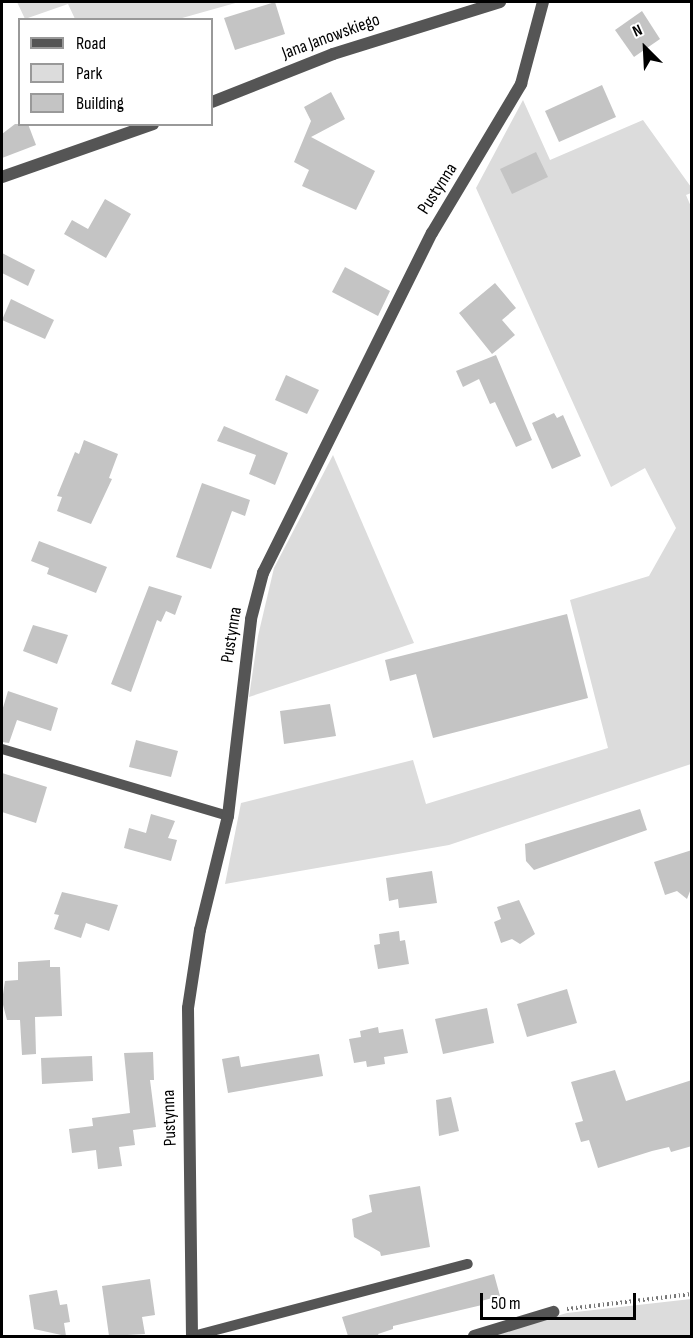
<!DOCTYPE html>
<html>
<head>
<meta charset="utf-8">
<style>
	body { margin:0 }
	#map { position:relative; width:693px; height:1338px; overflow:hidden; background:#fff; font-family:"Sofia Sans Condensed",sans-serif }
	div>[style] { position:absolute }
	.green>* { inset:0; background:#dcdcdc }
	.building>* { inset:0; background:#c4c4c4 }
	.path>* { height:4px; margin-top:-2px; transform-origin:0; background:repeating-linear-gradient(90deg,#777 0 1.5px,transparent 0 4.5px) }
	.lane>* { height:10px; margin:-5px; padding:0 5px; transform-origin:5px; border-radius:5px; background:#555 }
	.street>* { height:12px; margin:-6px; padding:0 6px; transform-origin:6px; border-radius:6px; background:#555 }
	span { translate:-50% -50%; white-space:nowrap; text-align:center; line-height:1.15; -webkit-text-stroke:5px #fff; paint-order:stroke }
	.street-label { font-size:18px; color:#000 }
	.frame { position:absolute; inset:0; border:3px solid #000; pointer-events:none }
	.legend { position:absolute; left:18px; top:18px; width:195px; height:108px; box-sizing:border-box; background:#fff; border:2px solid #999; margin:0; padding:8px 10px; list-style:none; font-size:18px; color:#000 }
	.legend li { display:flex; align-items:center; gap:12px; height:30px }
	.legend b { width:30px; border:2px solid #999 }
	.north { position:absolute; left:615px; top:18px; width:60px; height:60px; -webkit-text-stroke:4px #fff; paint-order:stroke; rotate:336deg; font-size:16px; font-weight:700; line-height:24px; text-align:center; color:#000 }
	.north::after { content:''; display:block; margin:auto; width:21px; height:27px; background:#000; clip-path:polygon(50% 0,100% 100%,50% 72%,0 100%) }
	.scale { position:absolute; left:480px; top:1293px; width:156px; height:27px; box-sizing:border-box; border:3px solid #000; border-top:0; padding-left:8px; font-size:18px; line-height:21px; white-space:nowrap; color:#000; -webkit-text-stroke:4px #fff; paint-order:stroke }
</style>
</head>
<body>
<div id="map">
	<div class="green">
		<div style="clip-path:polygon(17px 2px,239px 2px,175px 20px,75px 19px,68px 4px,25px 19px)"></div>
		<div style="clip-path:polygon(523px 100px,550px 160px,643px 120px,691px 187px,691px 193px,686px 195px,692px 209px,691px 764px,449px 845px,225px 884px,241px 803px,413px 760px,426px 804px,608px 748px,570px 600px,649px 576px,676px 528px,645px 468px,611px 487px,476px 188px)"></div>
		<div style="clip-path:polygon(333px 455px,414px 643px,249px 697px,258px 636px,274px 568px)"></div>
		<div style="clip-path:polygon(691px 1299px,691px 1336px,487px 1336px,567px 1313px)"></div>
	</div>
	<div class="building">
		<div style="clip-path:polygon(275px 2px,285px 34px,235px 50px,224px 18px)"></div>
		<div style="clip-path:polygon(642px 11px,660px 39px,634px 57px,615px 30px)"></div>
		<div style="clip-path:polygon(602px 85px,616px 117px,559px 142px,545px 111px)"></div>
		<div style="clip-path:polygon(331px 92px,345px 119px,311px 137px,375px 171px,356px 210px,302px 186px,309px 170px,294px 162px,311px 121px,304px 107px)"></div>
		<div style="clip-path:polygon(15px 124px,28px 124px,36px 145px,2px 158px,2px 134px)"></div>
		<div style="clip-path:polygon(536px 152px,548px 177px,512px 194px,500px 169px)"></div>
		<div style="clip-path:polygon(105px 199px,131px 214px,106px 258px,64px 234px,72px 220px,88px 229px)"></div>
		<div style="clip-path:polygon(2px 253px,35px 270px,28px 286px,2px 273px)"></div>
		<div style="clip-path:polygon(345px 267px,390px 291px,378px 316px,332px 292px)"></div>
		<div style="clip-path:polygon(495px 283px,516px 308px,502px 320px,515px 335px,492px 354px,459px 313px)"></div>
		<div style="clip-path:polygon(11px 299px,54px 320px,45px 339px,2px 320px)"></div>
		<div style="clip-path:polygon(496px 355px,532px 440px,516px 447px,495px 402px,490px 404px,479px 379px,463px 387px,456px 371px)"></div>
		<div style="clip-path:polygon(286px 375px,319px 390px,307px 414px,275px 400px)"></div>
		<div style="clip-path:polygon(554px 413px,557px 418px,563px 415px,581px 456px,552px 469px,532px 423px)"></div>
		<div style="clip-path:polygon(224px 426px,288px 453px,275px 485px,249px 474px,256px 455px,217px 441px)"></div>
		<div style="clip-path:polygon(84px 440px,118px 454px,109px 478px,112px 479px,91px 524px,57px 511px,62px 497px,57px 496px,75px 452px,79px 454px)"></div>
		<div style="clip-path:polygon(202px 483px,250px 500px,245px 516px,232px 511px,211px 569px,176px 557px)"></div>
		<div style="clip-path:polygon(39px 541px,107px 567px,96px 593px,47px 574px,49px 568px,31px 561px)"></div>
		<div style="clip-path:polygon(149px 586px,182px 596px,175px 615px,166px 611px,161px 622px,157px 620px,131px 692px,111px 684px)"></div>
		<div style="clip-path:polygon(567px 614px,588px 698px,433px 738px,416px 674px,390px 681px,385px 660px)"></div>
		<div style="clip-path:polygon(33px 625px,68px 635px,57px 664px,23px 651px)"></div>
		<div style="clip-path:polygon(8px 691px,58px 708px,51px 731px,17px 720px,9px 743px,2px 742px,2px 711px)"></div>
		<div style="clip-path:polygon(330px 704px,336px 736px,284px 744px,280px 711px)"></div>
		<div style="clip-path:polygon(136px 740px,178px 751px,171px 777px,129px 767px)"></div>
		<div style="clip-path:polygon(2px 773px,47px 787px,36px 823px,2px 812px)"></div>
		<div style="clip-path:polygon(640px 809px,647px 830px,534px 870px,526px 861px,525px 844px)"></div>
		<div style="clip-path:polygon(151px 814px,175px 821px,168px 838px,177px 840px,171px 861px,124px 848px,129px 828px,146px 833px)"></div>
		<div style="clip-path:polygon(692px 850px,692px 886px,687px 899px,677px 891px,665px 895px,654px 862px)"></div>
		<div style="clip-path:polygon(432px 871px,437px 903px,399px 908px,398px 899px,389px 901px,386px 878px)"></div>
		<div style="clip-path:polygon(62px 892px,118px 905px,109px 931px,86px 923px,81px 938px,54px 929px,59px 915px,54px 914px)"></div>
		<div style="clip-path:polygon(519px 900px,535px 934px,520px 944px,512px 939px,501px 943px,494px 922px,501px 919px,497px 907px)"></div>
		<div style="clip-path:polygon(399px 931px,400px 941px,405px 940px,409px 964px,378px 969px,374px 945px,380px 944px,379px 934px)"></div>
		<div style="clip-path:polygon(50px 960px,50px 967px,60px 967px,62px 1016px,35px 1017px,36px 1054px,22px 1055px,20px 1020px,7px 1020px,2px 1001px,5px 981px,18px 980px,18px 962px)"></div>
		<div style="clip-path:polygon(567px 989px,577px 1023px,527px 1037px,517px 1004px)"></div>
		<div style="clip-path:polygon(487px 1008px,494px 1043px,443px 1054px,435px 1019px)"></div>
		<div style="clip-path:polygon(378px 1027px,379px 1033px,403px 1029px,408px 1053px,384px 1057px,385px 1064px,367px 1067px,366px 1061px,354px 1063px,349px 1039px,361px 1037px,360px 1031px)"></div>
		<div style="clip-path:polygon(153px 1052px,154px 1080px,150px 1080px,156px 1127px,133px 1130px,135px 1145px,119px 1147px,122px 1166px,98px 1169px,96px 1150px,72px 1153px,69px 1129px,93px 1126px,92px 1118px,130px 1113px,124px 1053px)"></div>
		<div style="clip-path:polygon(319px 1054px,323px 1076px,228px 1093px,222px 1059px,239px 1056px,241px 1067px)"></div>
		<div style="clip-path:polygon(92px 1056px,93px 1081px,42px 1084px,41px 1058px)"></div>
		<div style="clip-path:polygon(615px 1070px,626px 1101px,692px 1080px,692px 1146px,671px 1152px,669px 1147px,652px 1151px,598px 1168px,589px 1140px,581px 1142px,575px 1123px,583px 1121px,571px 1082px)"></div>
		<div style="clip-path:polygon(451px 1097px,459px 1131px,439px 1136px,436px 1100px)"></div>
		<div style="clip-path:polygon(420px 1186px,430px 1247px,381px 1256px,380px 1252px,354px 1237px,352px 1219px,372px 1212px,369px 1195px)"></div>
		<div style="clip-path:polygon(494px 1274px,500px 1296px,481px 1301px,482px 1305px,393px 1326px,393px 1329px,378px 1334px,379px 1336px,348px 1336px,342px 1317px)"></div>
		<div style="clip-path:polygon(150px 1279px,155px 1315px,142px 1317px,145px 1334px,109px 1336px,102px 1286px)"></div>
		<div style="clip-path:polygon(57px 1290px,60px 1305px,67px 1304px,70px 1322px,64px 1323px,66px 1336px,34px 1329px,29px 1295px)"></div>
	</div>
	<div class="path">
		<div style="left:567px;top:1309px;width:126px;rotate:-6.8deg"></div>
	</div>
	<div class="lane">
		<div style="left:2px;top:749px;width:236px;rotate:16.5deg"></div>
		<div style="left:193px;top:1336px;width:284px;rotate:-14.7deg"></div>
	</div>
	<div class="street">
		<div style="left:212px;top:102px;width:130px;rotate:-21.6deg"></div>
		<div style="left:333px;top:54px;width:175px;rotate:-17.3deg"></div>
		<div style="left:2px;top:177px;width:160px;rotate:-19.3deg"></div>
		<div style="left:192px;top:1336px;width:328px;rotate:-90.7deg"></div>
		<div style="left:188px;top:1008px;width:79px;rotate:-81.3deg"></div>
		<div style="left:200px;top:930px;width:117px;rotate:-76.2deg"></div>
		<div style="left:228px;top:816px;width:198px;rotate:-83.3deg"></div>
		<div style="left:251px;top:619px;width:48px;rotate:-75.4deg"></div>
		<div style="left:263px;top:573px;width:380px;rotate:-63.6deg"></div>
		<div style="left:432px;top:233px;width:174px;rotate:-59.1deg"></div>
		<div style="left:521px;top:84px;width:85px;rotate:-75deg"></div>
		<div style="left:474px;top:1336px;width:83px;rotate:-16.9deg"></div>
	</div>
	<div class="street-label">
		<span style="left:331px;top:37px;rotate:-20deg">Jana Janowskiego</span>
		<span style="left:438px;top:189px;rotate:-57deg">Pustynna</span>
		<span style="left:232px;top:635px;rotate:-81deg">Pustynna</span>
		<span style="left:170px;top:1118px;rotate:-92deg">Pustynna</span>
	</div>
	<div class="frame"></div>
	<ul class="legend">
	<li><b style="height:8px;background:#555"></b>Road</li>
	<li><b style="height:16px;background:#dcdcdc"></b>Park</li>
	<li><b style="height:16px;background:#c4c4c4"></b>Building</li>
	</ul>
	<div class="north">N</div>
	<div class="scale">50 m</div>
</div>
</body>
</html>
